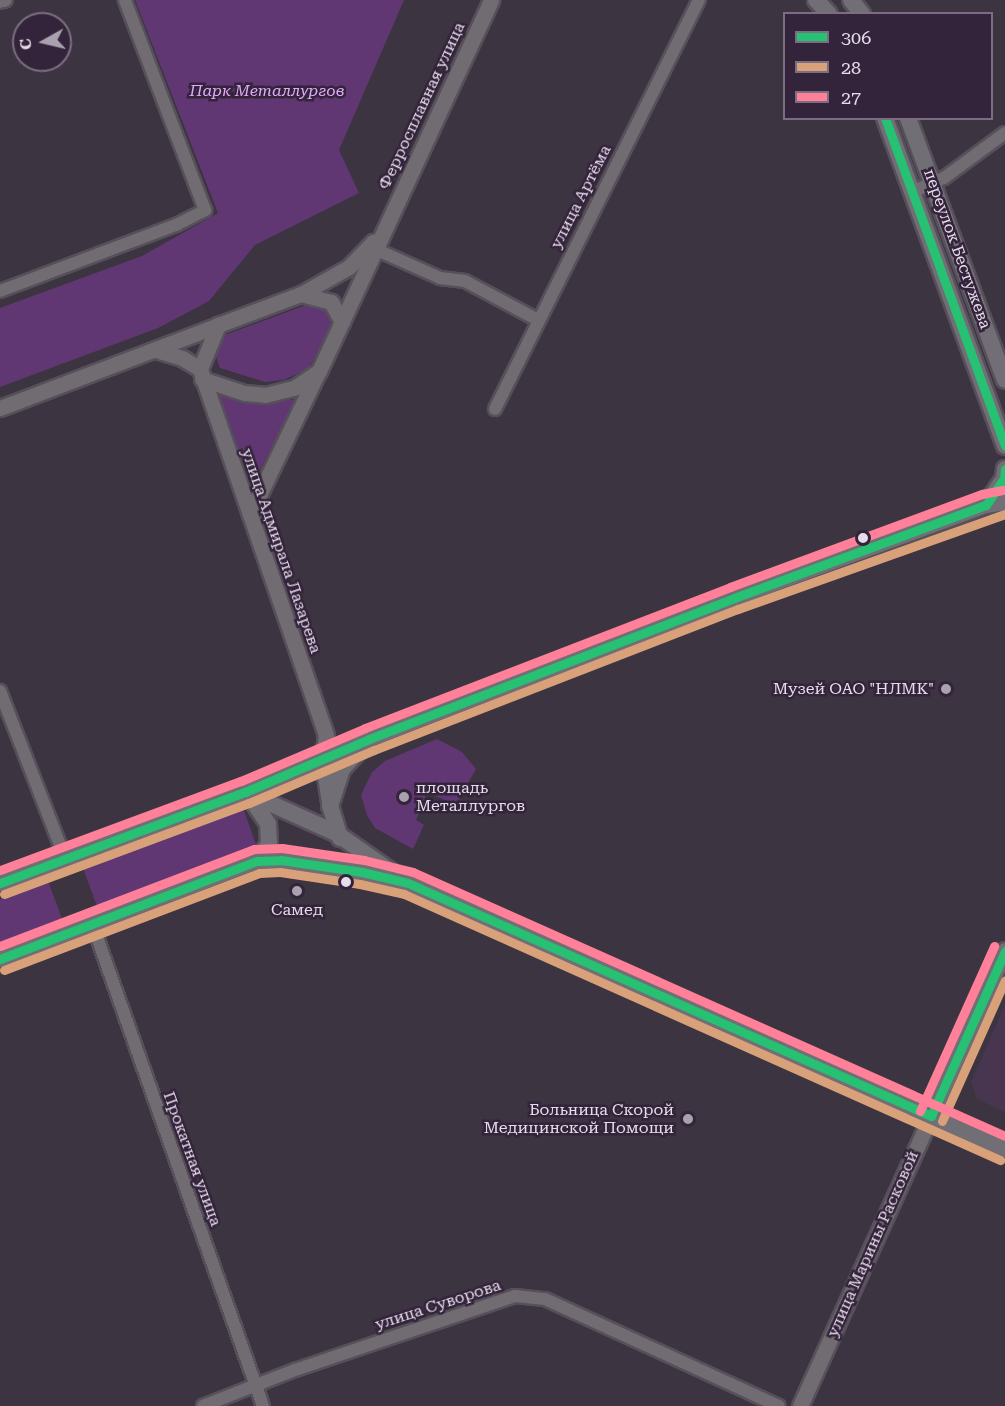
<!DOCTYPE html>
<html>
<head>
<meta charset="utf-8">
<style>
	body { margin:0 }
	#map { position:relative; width:1005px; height:1406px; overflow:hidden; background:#3c3440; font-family:"Roboto Serif",serif }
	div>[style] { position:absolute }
	.built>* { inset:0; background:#483651 }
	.green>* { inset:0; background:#613773 }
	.roads { filter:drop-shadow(2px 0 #56505b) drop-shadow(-2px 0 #56505b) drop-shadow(0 2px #56505b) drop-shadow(0 -2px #56505b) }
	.minor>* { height:12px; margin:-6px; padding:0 6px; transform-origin:6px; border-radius:6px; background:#706c71 }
	.tertiary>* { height:15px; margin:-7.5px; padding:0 7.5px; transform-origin:7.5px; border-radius:7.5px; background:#706c71 }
	.secondary>* { height:16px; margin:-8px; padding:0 8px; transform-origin:8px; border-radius:8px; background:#726e75 }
	.bus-1>* { height:9px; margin:-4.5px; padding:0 4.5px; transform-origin:4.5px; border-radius:4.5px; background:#26c172 }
	.bus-2>* { height:9px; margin:-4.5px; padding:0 4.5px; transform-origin:4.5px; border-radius:4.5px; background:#d9a179 }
	.bus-3>* { height:9px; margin:-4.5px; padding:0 4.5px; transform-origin:4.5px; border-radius:4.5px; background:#ff8098 }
	.dots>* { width:16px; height:16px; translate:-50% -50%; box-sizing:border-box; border:3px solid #34243b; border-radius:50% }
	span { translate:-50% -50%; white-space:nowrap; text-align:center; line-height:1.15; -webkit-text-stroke:5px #34243b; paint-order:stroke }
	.park-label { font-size:16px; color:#e1abfb; font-style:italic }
	.street-label { font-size:16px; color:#e6dceb }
	.poi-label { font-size:16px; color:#e6dceb }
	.right { translate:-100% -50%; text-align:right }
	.left { translate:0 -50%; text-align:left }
	.legend { position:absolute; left:783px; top:12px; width:210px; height:108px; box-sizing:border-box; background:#34243b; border:2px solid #7b6e81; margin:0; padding:8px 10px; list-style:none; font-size:18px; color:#e6dceb }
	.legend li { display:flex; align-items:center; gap:12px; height:30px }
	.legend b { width:30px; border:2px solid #7b6e81 }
	.north { position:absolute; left:12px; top:12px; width:60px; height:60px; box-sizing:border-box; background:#34243b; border:2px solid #7b6e81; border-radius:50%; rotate:262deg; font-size:16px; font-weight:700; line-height:24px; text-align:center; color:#e6dceb }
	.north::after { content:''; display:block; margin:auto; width:21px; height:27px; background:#aaa1af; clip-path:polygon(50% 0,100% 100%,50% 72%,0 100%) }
</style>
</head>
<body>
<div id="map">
	<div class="built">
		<div style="clip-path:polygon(1005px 1005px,1005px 1112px,977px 1099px,971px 1082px)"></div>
	</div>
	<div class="green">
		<div style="clip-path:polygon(135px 0,404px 0,339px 150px,359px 193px,255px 245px,209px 301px,158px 328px,0 387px,0 308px,142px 256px,218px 213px)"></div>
		<div style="clip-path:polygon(314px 302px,327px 313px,332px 326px,309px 368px,284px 380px,265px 382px,220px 368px,214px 351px,222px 336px)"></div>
		<div style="clip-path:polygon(218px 390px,254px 404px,297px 399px,252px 485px,214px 392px)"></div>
		<div style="clip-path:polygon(437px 739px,462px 752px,476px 769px,456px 804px,427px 793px,416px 820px,424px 825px,413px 849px,375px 828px,367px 815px,361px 795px,372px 772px,385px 761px)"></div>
		<div style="clip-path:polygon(243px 808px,258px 850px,98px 909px,83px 868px)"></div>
		<div style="clip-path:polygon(48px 881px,64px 924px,0 948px,0 899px)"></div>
	</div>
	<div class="roads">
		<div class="minor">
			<div style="left:0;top:2px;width:6px;rotate:-18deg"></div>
			<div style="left:912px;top:192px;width:35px;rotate:-24deg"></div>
			<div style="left:944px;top:178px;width:76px;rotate:-36.4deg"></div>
			<div style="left:375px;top:249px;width:71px;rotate:24deg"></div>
			<div style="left:440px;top:278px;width:25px;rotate:7deg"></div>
			<div style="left:465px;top:281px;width:83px;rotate:28.1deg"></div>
			<div style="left:0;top:291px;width:188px;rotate:-20.6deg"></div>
			<div style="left:176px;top:225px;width:33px;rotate:-27deg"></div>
			<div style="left:205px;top:210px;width:225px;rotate:-110.9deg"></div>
			<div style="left:495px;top:409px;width:457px;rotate:-63.5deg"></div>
			<div style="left:0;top:691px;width:179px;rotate:68.7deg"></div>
			<div style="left:92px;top:923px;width:512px;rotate:70.5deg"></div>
			<div style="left:203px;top:1406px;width:99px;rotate:-21.4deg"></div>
			<div style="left:295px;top:1370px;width:232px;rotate:-18.6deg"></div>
			<div style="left:515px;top:1296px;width:30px;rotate:6deg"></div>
			<div style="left:545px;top:1299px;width:257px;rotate:24.6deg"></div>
		</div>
		<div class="tertiary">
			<div style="left:301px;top:294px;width:55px;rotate:-29.4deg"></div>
			<div style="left:349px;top:267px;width:35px;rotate:-46deg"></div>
			<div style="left:156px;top:350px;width:27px;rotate:17deg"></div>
			<div style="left:182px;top:358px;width:21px;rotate:31deg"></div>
			<div style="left:202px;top:379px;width:44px;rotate:18.4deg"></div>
			<div style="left:244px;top:393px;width:21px;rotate:5deg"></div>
			<div style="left:265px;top:395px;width:30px;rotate:-14deg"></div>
			<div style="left:294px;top:388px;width:30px;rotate:-34deg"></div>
			<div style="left:319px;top:371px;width:409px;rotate:-65.1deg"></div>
			<div style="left:0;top:408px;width:233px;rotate:-20.8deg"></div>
			<div style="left:250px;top:514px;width:155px;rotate:-64.4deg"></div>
			<div style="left:323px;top:758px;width:23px;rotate:-83deg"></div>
			<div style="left:326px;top:735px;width:387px;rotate:-109deg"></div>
			<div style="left:200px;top:369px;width:48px;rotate:-67.8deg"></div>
			<div style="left:218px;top:325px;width:89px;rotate:-20.5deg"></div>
			<div style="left:301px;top:294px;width:31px;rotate:15deg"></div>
			<div style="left:331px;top:302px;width:23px;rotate:61deg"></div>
			<div style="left:800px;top:1406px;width:318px;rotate:-65.7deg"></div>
		</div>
		<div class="secondary">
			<div style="left:816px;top:0;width:19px;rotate:47deg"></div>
			<div style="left:851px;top:0;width:18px;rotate:52deg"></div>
			<div style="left:885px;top:118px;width:349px;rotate:69.9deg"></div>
			<div style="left:908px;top:118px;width:279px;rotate:69.7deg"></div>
			<div style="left:986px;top:505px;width:32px;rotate:-56deg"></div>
			<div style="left:1004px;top:478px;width:9px;rotate:-84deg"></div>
			<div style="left:323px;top:758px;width:45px;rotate:81deg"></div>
			<div style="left:245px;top:792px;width:100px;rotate:24.3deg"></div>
			<div style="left:336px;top:833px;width:78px;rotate:35.1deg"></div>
			<div style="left:250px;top:797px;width:32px;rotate:56deg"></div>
			<div style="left:268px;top:824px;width:20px;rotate:87deg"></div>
			<div style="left:269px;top:844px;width:21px;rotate:125deg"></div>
			<div style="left:340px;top:838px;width:34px;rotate:-107deg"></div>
			<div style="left:330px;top:806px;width:39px;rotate:-72deg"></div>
			<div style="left:342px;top:769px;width:34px;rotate:-47deg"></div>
			<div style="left:0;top:883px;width:261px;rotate:-20.4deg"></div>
			<div style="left:245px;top:792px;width:135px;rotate:-23.1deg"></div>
			<div style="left:369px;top:739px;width:391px;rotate:-21.1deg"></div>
			<div style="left:734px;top:598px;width:269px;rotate:-20.3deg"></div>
			<div style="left:986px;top:505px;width:19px;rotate:-9deg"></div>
			<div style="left:0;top:959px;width:275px;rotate:-20.9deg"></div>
			<div style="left:257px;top:861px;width:24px;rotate:-2deg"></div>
			<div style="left:281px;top:860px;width:82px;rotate:8.4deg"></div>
			<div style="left:362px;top:872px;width:47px;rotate:13.4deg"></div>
			<div style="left:408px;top:883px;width:654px;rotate:24.02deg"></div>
			<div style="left:931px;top:1116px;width:181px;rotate:-65.8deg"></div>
		</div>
	</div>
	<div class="bus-1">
		<div style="left:885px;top:118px;width:349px;rotate:69.9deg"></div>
		<div style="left:0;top:883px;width:261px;rotate:-20.4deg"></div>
		<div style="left:245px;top:792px;width:135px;rotate:-23.1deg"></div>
		<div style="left:369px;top:739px;width:391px;rotate:-21.1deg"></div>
		<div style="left:734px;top:598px;width:269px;rotate:-20.3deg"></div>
		<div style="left:986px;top:505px;width:32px;rotate:-56deg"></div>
		<div style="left:1004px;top:478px;width:9px;rotate:-84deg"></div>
		<div style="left:0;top:959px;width:275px;rotate:-20.9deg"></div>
		<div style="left:257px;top:861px;width:24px;rotate:-2deg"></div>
		<div style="left:281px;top:860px;width:82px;rotate:8.4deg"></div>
		<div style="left:362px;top:872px;width:47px;rotate:13.4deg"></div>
		<div style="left:408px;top:883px;width:573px;rotate:24.01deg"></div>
		<div style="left:931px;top:1116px;width:181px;rotate:-65.8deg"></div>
	</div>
	<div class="bus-2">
		<div style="left:4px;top:894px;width:261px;rotate:-20.4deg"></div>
		<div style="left:249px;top:803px;width:136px;rotate:-23deg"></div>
		<div style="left:374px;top:750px;width:390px;rotate:-21.2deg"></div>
		<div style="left:738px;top:609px;width:283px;rotate:-19.6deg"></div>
		<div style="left:4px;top:970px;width:273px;rotate:-20.8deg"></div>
		<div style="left:259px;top:873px;width:21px;rotate:-3deg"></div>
		<div style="left:280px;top:872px;width:81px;rotate:8.5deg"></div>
		<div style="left:360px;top:884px;width:45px;rotate:12.8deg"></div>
		<div style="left:404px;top:894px;width:653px;rotate:24.05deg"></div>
		<div style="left:942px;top:1121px;width:154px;rotate:-65.9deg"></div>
	</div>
	<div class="bus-3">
		<div style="left:0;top:870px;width:257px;rotate:-20.3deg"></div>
		<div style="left:241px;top:781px;width:135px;rotate:-23.1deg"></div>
		<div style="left:365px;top:728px;width:391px;rotate:-21.1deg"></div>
		<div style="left:730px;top:587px;width:269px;rotate:-20.3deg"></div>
		<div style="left:982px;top:494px;width:21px;rotate:-11deg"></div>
		<div style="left:0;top:946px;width:272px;rotate:-20.9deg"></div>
		<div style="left:254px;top:849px;width:28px;rotate:-2deg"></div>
		<div style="left:282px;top:848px;width:83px;rotate:8.3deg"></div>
		<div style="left:364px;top:860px;width:50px;rotate:13.8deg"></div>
		<div style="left:413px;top:872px;width:648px;rotate:24.03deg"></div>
		<div style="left:920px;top:1111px;width:181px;rotate:-65.8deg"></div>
	</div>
	<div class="dots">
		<div style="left:863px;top:538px;background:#e6dceb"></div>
		<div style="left:946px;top:689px;background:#aaa1af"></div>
		<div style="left:404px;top:797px;background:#aaa1af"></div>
		<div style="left:346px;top:882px;background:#e6dceb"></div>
		<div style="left:297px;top:891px;background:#aaa1af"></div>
		<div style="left:688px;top:1119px;background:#aaa1af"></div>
	</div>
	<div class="park-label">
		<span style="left:267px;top:91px">Парк Металлургов</span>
	</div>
	<div class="street-label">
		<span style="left:422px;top:106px;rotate:-65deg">Ферросплавная улица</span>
		<span style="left:581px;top:197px;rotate:-63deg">улица Артёма</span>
		<span style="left:957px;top:249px;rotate:70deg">переулок Бестужева</span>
		<span style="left:281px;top:551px;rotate:71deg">улица Адмирала Лазарева</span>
		<span style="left:192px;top:1159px;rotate:70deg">Прокатная улица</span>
		<span style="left:873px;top:1244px;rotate:-66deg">улица Марины Расковой</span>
		<span style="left:438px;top:1305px;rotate:-18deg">улица Суворова</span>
	</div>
	<div class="poi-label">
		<span class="right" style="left:934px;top:689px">Музей ОАО "НЛМК"</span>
		<span class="left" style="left:416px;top:797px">площадь<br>Металлургов</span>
		<span style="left:297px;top:910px">Самед</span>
		<span class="right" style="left:674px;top:1119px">Больница Скорой<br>Медицинской Помощи</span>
	</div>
	<ul class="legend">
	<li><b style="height:8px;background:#26c172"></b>306</li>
	<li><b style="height:8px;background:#d9a179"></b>28</li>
	<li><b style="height:8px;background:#ff8098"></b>27</li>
	</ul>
	<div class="north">С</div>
</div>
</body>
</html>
